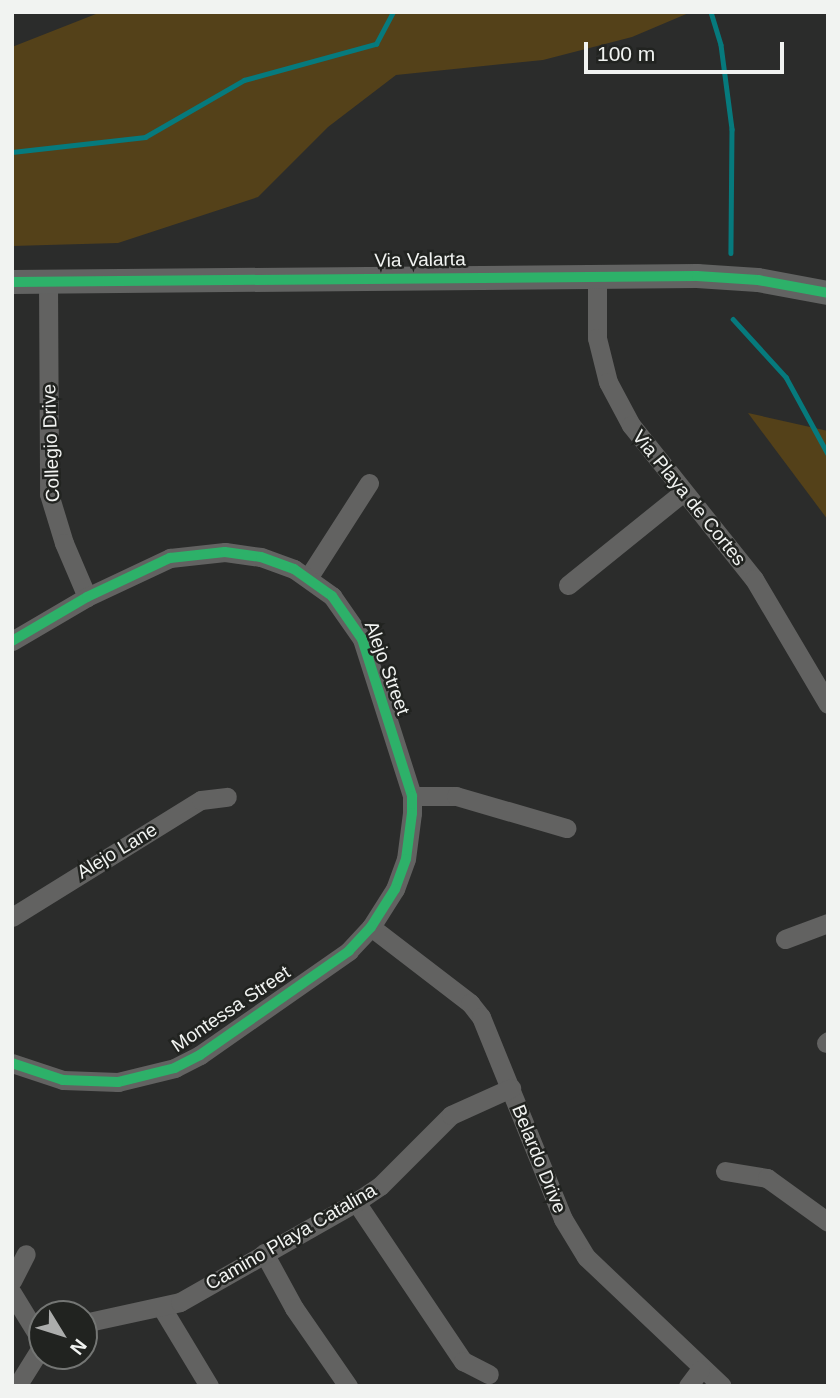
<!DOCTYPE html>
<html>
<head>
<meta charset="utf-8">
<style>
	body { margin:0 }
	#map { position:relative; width:840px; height:1398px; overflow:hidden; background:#2b2c2b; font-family:Arial,sans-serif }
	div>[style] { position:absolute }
	.green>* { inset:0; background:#544119 }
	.stream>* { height:4.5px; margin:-2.25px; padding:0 2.25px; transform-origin:2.25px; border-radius:2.25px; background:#067a7d }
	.minor>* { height:19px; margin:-9.5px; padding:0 9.5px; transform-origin:9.5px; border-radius:9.5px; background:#626261 }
	.major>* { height:24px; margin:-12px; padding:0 12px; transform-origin:12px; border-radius:12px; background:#626362 }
	.cycleway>* { height:10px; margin:-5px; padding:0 5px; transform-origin:5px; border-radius:5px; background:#2db169 }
	span { translate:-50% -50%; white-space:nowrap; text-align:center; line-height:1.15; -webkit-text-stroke:5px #212320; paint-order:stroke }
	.street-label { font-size:19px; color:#f1f3f1 }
	.frame { position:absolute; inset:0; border:14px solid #f1f3f1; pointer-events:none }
	.north { position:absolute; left:28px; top:1300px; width:70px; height:70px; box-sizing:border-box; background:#212320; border:2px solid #747674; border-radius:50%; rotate:128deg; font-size:19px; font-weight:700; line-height:28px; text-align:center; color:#f1f3f1 }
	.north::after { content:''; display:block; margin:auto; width:24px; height:32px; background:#acadac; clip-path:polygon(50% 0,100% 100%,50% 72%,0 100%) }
	.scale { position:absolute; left:584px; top:42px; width:200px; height:32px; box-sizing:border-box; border:4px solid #f1f3f1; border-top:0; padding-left:9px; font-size:21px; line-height:24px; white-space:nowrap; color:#f1f3f1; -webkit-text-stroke:5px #212320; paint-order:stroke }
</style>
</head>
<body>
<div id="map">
	<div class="green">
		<div style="clip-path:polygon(101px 12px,691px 12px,632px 37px,543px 60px,396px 75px,328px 127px,258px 197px,118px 243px,12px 246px,12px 47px)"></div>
		<div style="clip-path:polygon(748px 413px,828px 431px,828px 520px)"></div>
	</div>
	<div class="stream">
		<div style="left:711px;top:12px;width:34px;rotate:73deg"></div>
		<div style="left:721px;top:45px;width:85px;rotate:82.5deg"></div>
		<div style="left:732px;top:129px;width:124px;rotate:90.5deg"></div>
		<div style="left:12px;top:152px;width:134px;rotate:-6.4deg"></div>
		<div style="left:145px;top:137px;width:114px;rotate:-29.9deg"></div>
		<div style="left:244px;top:80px;width:137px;rotate:-15.3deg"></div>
		<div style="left:376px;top:44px;width:36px;rotate:-62deg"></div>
		<div style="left:733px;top:319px;width:79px;rotate:47.6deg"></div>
		<div style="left:786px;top:377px;width:88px;rotate:61.4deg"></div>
	</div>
	<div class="minor">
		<div style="left:597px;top:276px;width:62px;rotate:90deg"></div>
		<div style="left:597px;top:338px;width:45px;rotate:76deg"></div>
		<div style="left:608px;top:382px;width:49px;rotate:61.9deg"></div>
		<div style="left:631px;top:425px;width:197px;rotate:51.4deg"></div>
		<div style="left:754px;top:579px;width:145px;rotate:59.4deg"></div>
		<div style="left:48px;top:282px;width:212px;rotate:89.7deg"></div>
		<div style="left:49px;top:494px;width:51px;rotate:73deg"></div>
		<div style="left:64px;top:543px;width:59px;rotate:66.9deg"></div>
		<div style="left:308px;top:578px;width:113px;rotate:-57.3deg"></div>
		<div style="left:568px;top:585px;width:146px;rotate:-38.9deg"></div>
		<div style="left:12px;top:641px;width:87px;rotate:-30.4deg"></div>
		<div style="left:87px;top:597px;width:92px;rotate:-25.2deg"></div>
		<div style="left:170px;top:558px;width:55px;rotate:-6.2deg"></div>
		<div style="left:225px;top:552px;width:36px;rotate:8deg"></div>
		<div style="left:261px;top:557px;width:35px;rotate:20deg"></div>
		<div style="left:294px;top:569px;width:47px;rotate:35.4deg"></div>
		<div style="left:332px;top:596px;width:52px;rotate:55.1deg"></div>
		<div style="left:362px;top:639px;width:165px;rotate:72.3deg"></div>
		<div style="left:412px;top:796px;width:17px;rotate:90deg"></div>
		<div style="left:412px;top:813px;width:46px;rotate:97.4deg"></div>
		<div style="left:406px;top:859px;width:32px;rotate:110deg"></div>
		<div style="left:395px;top:889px;width:45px;rotate:122.3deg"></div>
		<div style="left:371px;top:927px;width:33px;rotate:133deg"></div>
		<div style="left:349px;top:951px;width:182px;rotate:145.1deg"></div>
		<div style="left:200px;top:1055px;width:28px;rotate:153deg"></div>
		<div style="left:175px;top:1068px;width:59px;rotate:166.2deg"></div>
		<div style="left:118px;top:1082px;width:55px;rotate:-177.9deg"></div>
		<div style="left:63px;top:1080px;width:54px;rotate:-161.6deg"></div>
		<div style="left:412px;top:796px;width:44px"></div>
		<div style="left:456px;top:796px;width:115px;rotate:16.2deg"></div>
		<div style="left:12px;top:917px;width:222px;rotate:-31.8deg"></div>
		<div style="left:201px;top:800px;width:26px;rotate:-7deg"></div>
		<div style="left:371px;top:927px;width:125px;rotate:37.5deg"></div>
		<div style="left:470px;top:1003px;width:18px;rotate:52deg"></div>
		<div style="left:481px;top:1017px;width:218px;rotate:67.9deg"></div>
		<div style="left:563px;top:1219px;width:44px;rotate:58.8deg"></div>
		<div style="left:586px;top:1257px;width:187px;rotate:43.5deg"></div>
		<div style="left:785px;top:939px;width:46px;rotate:-20.4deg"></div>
		<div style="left:826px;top:1043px;width:3px;rotate:-45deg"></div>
		<div style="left:725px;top:1171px;width:43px;rotate:9.5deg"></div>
		<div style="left:767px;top:1178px;width:75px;rotate:35.8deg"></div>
		<div style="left:356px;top:1202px;width:192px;rotate:56.1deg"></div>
		<div style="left:463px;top:1361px;width:29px;rotate:27deg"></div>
		<div style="left:264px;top:1253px;width:63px;rotate:61.4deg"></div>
		<div style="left:294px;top:1308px;width:95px;rotate:55.3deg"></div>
		<div style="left:12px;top:1281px;width:30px;rotate:-63deg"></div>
		<div style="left:12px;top:1293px;width:57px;rotate:58.5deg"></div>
		<div style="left:162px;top:1308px;width:91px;rotate:58.9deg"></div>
		<div style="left:84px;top:1323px;width:98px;rotate:-12.3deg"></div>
		<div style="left:180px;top:1302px;width:202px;rotate:-29.6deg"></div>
		<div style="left:356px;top:1202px;width:29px;rotate:-34deg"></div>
		<div style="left:380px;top:1186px;width:100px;rotate:-45deg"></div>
		<div style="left:451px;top:1115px;width:66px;rotate:-24.2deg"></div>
		<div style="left:17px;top:1386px;width:47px;rotate:-58deg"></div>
		<div style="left:688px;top:1386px;width:20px;rotate:-53deg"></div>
	</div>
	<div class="major">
		<div style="left:12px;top:282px;width:685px;rotate:-0.5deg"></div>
		<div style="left:697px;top:276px;width:61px;rotate:3.8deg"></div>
		<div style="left:758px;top:280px;width:71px;rotate:10.5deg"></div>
	</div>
	<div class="cycleway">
		<div style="left:12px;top:282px;width:685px;rotate:-0.5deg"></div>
		<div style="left:697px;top:276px;width:61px;rotate:3.8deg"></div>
		<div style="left:758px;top:280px;width:71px;rotate:10.5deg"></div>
		<div style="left:12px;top:641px;width:87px;rotate:-30.4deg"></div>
		<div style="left:87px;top:597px;width:92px;rotate:-25.2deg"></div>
		<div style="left:170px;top:558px;width:55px;rotate:-6.2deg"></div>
		<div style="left:225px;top:552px;width:36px;rotate:8deg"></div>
		<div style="left:261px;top:557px;width:35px;rotate:20deg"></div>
		<div style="left:294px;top:569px;width:47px;rotate:35.4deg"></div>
		<div style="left:332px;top:596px;width:52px;rotate:55.1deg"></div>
		<div style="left:362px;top:639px;width:165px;rotate:72.3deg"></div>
		<div style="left:412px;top:796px;width:17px;rotate:90deg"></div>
		<div style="left:412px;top:813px;width:46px;rotate:97.4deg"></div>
		<div style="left:406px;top:859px;width:32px;rotate:110deg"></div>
		<div style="left:395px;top:889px;width:45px;rotate:122.3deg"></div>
		<div style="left:371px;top:927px;width:33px;rotate:133deg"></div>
		<div style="left:349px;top:951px;width:182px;rotate:145.1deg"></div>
		<div style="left:200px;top:1055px;width:28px;rotate:153deg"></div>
		<div style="left:175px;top:1068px;width:59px;rotate:166.2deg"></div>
		<div style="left:118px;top:1082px;width:55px;rotate:-177.9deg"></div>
		<div style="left:63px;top:1080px;width:54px;rotate:-161.6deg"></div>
	</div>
	<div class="street-label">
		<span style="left:420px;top:260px;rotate:-1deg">Via Valarta</span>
		<span style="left:51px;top:443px;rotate:-92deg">Collegio Drive</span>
		<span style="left:689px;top:498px;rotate:51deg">Via Playa de Cortes</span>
		<span style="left:387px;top:668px;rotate:70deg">Alejo Street</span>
		<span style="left:117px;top:851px;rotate:-31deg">Alejo Lane</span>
		<span style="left:231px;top:1009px;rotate:-34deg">Montessa Street</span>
		<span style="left:539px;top:1159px;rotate:68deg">Belardo Drive</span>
		<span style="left:291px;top:1237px;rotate:-30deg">Camino Playa Catalina</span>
	</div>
	<div class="frame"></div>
	<div class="north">N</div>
	<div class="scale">100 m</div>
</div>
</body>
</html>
